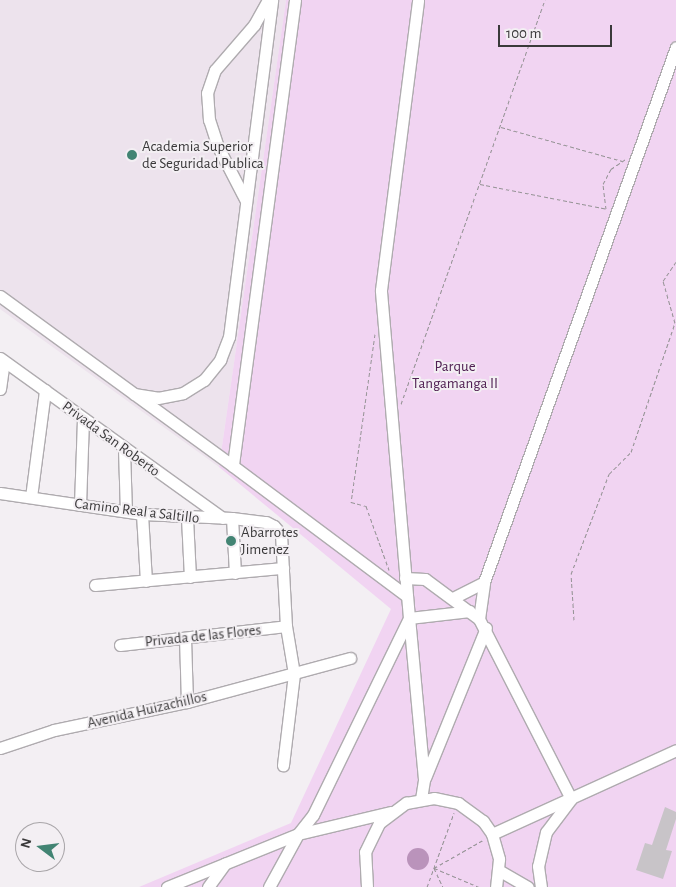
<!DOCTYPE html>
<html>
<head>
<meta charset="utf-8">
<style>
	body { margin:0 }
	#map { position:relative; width:676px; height:887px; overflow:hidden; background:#f3eff3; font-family:"Alegreya Sans",sans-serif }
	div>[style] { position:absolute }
	.built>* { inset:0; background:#ede3ed }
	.green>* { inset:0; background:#f1d4f2 }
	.water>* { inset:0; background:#ba93bb }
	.round { border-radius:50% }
	.building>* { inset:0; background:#c8c4c8 }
	.path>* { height:1px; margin-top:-0.5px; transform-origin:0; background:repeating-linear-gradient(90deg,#949294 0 4px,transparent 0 6.5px) }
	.roads { filter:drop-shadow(1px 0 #afabaf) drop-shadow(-1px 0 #afabaf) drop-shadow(0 1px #afabaf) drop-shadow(0 -1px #afabaf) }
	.minor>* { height:11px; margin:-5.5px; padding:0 5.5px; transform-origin:5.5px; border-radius:5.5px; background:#fff }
	.dots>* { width:14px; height:14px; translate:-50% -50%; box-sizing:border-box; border:2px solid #f3eff3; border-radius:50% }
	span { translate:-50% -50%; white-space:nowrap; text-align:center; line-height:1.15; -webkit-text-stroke:4px #f3eff3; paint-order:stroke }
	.poi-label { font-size:15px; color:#3a393a }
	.left { translate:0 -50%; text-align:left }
	.park-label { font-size:15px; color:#502153 }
	.street-label { font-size:15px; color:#3a393a }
	.north { position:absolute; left:15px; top:822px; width:50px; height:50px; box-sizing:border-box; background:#f3eff3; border:1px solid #a9a6a9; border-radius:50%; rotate:285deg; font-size:14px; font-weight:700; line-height:20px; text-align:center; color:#3a393a }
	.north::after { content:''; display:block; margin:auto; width:18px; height:22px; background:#428473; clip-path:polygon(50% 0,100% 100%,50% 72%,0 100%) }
	.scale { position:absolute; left:498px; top:25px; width:114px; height:22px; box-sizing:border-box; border:2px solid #3a393a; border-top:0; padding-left:6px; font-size:15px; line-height:18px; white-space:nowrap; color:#3a393a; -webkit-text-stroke:4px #f3eff3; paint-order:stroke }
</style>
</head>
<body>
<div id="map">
	<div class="built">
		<div style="clip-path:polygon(0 0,286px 0,219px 467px,0 309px)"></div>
	</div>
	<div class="green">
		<div style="clip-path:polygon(286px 0,676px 0,676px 887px,139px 887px,291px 823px,391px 609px,219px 467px)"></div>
	</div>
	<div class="water">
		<div class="round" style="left:407px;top:848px;width:22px;height:22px"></div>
	</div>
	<div class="building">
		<div style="clip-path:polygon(665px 807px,676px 812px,676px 819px,666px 850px,672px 851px,663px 879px,636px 870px,645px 843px,652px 845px)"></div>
	</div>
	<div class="path">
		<div style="left:501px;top:127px;width:126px;rotate:15.7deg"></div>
		<div style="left:480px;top:184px;width:129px;rotate:11.1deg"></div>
		<div style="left:606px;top:209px;width:25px;rotate:-97deg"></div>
		<div style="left:603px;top:184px;width:17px;rotate:-62deg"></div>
		<div style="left:611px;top:169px;width:18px;rotate:-34deg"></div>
		<div style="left:375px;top:334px;width:170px;rotate:98.1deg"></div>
		<div style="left:351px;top:502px;width:16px;rotate:15deg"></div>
		<div style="left:366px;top:506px;width:68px;rotate:70.2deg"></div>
		<div style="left:401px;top:404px;width:429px;rotate:-70.4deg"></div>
		<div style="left:574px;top:620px;width:46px;rotate:-93.7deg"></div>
		<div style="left:571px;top:574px;width:107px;rotate:-69.2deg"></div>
		<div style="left:609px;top:474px;width:31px;rotate:-45deg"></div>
		<div style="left:631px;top:452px;width:136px;rotate:-71.2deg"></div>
		<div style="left:675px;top:323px;width:44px;rotate:-105.9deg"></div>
		<div style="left:663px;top:281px;width:23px;rotate:-56deg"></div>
		<div style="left:434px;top:868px;width:56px;rotate:-29.7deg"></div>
		<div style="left:434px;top:868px;width:49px;rotate:22.9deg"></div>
		<div style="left:434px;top:868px;width:21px;rotate:65deg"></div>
		<div style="left:427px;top:887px;width:79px;rotate:-70deg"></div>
	</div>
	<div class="roads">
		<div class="minor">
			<div style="left:295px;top:0;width:470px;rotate:97.6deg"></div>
			<div style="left:233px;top:466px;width:217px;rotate:36.8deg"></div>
			<div style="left:246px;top:201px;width:61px;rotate:-117.4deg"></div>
			<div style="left:218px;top:147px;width:28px;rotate:-108deg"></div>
			<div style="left:209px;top:120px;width:27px;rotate:-94deg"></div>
			<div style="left:207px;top:93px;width:24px;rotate:-71deg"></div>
			<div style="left:215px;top:70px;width:60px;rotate:-49.1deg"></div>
			<div style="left:254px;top:25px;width:29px;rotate:-61deg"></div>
			<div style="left:0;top:296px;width:288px;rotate:36.1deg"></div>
			<div style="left:0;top:358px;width:274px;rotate:35.7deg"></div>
			<div style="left:0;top:389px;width:28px;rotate:-82deg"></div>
			<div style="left:134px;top:394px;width:24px;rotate:9deg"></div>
			<div style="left:158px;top:398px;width:25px;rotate:-11deg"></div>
			<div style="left:183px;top:393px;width:25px;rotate:-32deg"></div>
			<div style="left:204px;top:380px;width:26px;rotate:-51deg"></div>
			<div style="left:220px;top:360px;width:25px;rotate:-69deg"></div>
			<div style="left:229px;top:337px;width:340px;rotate:-82.7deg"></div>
			<div style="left:124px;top:449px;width:62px;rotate:88.2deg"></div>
			<div style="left:0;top:493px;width:144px;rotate:8.4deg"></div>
			<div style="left:142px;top:514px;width:90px;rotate:2.5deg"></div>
			<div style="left:232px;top:518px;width:34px;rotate:7deg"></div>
			<div style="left:266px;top:522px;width:9px;rotate:27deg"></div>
			<div style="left:274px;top:526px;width:11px;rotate:49deg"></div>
			<div style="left:281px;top:534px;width:92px;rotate:86.9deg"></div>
			<div style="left:286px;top:626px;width:49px;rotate:80.5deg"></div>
			<div style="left:294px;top:674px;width:92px;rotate:96.9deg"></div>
			<div style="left:31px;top:497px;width:108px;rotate:-82.5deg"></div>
			<div style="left:80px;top:505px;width:86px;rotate:-88deg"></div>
			<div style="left:142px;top:514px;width:67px;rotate:86.6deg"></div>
			<div style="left:187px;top:518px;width:59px;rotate:87.1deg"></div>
			<div style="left:232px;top:518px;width:55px;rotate:86.9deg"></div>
			<div style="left:405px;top:578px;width:20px;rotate:3deg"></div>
			<div style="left:425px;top:579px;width:67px;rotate:36.5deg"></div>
			<div style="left:479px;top:619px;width:202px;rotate:62.9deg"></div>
			<div style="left:571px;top:799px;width:41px;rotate:127.1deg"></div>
			<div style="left:546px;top:832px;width:35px;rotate:103deg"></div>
			<div style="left:538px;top:866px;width:21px;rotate:82deg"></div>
			<div style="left:95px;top:585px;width:189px;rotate:-5.2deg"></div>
			<div style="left:453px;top:598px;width:35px;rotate:-27deg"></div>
			<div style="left:479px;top:619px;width:37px;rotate:-82deg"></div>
			<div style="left:484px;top:582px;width:568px;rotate:-70.26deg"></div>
			<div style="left:185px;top:638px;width:64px;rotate:88.2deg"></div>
			<div style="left:120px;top:645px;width:167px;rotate:-6.5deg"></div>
			<div style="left:0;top:748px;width:57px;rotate:-18.4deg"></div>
			<div style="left:54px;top:730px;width:136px;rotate:-11.9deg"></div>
			<div style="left:187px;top:702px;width:169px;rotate:-15.1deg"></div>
			<div style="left:425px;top:778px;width:162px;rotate:-67.9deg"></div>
			<div style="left:421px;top:799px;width:20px;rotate:-81deg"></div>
			<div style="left:424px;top:779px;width:162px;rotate:-95.3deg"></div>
			<div style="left:409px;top:618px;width:61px;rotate:-6.5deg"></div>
			<div style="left:492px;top:834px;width:202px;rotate:-24.5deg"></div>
			<div style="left:500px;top:871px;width:32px;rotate:30deg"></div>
			<div style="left:167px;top:887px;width:141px;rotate:-22deg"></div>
			<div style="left:298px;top:834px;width:24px;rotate:-52deg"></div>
			<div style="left:313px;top:815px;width:219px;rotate:-64deg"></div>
			<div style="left:409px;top:618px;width:329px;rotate:-94.9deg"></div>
			<div style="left:381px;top:290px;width:292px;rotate:-82.7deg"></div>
			<div style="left:208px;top:887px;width:29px;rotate:-54deg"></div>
			<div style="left:269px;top:887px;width:60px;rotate:-61.3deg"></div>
			<div style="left:298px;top:834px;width:95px;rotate:-13.4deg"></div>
			<div style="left:367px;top:887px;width:35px;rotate:-93deg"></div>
			<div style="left:365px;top:852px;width:32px;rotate:-64deg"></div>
			<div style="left:379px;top:823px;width:34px;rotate:-37deg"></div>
			<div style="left:406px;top:803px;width:28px;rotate:-10deg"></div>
			<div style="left:434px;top:798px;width:25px;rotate:12deg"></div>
			<div style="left:458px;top:803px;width:31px;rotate:36deg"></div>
			<div style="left:483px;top:821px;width:16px;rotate:55deg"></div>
			<div style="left:492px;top:834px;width:26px;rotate:74deg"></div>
			<div style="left:499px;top:859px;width:28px;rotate:96deg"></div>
		</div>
	</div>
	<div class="dots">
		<div style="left:132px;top:155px;background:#428473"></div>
		<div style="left:231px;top:541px;background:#428473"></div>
	</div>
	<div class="poi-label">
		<span class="left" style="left:142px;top:155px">Academia Superior<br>de Seguridad Publica</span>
		<span class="left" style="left:241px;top:541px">Abarrotes<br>Jimenez</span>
	</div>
	<div class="park-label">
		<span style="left:455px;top:375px">Parque<br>Tangamanga II</span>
	</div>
	<div class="street-label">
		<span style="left:111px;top:439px;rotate:36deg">Privada San Roberto</span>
		<span style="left:137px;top:511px;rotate:7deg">Camino Real a Saltillo</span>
		<span style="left:203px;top:636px;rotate:-6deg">Privada de las Flores</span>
		<span style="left:147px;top:710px;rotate:-13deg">Avenida Huizachillos</span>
	</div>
	<div class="north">N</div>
	<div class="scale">100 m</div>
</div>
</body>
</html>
